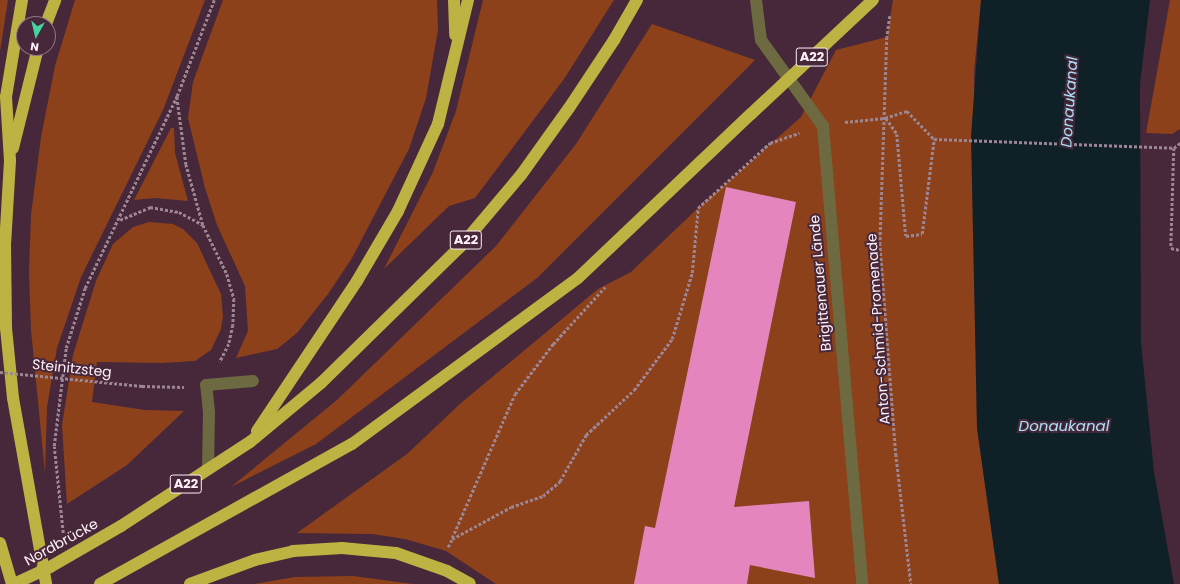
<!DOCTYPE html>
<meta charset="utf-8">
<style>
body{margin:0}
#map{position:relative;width:1180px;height:584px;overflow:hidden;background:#47283a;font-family:Poppins,sans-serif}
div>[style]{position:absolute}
.green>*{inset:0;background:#8d411a}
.water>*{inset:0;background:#0f2027}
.building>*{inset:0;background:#e486bd}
.path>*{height:2.5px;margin-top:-1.25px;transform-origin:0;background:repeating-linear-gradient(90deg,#9c8693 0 3px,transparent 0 5px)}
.minor>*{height:12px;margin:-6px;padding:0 6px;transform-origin:6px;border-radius:6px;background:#6d6a41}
.highway>*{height:12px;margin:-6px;padding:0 6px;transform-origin:6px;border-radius:6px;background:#bcb342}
.path-bridge>*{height:2.5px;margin-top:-1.25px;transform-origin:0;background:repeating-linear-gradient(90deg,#9c8693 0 3px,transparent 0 5px)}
.highway-bridge>*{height:12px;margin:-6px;padding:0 6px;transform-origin:6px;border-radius:6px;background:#bcb342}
span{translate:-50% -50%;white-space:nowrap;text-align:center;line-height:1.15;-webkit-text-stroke:4px #47283a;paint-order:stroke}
.shield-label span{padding:1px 3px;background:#47283a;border:1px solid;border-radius:3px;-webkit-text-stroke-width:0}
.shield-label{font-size:13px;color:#fef1f8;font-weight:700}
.street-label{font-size:14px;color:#fef1f8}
.water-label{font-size:15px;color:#a9e1f8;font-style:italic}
.north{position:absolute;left:16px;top:16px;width:40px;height:40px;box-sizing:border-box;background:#47283a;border:1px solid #907886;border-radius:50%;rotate:188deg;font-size:11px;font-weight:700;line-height:16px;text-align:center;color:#fef1f8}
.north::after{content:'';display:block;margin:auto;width:14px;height:18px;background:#44d4a0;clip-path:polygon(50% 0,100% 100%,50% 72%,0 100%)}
</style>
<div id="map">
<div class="green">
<div style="clip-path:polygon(0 0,8px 0,0 51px)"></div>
<div style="clip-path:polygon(75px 0,205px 0,163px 110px,81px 277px,57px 348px,47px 407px,45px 473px,31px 330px,29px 272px,31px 215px,41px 137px,55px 66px)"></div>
<div style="clip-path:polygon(223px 0,437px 0,438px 30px,426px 98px,409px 149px,352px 258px,328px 294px,297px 333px,277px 349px,236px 358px,248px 331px,245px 286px,217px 225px,205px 188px,188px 118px,193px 82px)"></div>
<div style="clip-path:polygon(483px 0,614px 0,564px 79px,475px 198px,449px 206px,384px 269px,433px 172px,456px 111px)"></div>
<div style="clip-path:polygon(893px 0,981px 0,974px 72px,977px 428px,999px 584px,496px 584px,446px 551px,405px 539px,372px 534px,297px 533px,407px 454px,461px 403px,598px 289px,631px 272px,698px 208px,801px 117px,836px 50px,887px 37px)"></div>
<div style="clip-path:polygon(1170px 0,1180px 0,1180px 129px,1172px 134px,1146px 133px)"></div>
<div style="clip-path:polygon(652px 24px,755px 60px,537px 278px,316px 444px,231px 487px,337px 400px,496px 246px,576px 144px)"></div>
<div style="clip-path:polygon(171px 128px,174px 128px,175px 153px,188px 201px,155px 198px,134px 200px)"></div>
<div style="clip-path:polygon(149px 222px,173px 224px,183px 229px,197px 243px,221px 294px,223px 316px,221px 329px,211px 350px,195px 361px,162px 363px,97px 362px,92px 402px,145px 410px,184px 411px,127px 465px,67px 504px,62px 425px,73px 355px,96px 281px,113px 244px,133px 227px)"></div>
<div style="clip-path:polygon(353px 576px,413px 584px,254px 584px,295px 577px)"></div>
</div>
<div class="water">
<div style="clip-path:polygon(981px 0,1150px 0,1140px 84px,1141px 342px,1154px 472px,1174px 584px,999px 584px,977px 428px,971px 136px)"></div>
</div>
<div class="building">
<div style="clip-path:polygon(726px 187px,796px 202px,734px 507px,809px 501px,815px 578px,750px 565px,747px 584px,634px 584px,645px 526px,655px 528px)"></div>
</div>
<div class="path">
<div style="left:890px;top:16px;width:21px;rotate:98deg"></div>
<div style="left:887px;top:37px;width:206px;rotate:91.9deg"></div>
<div style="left:880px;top:243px;width:212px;rotate:85.7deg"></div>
<div style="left:896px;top:454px;width:131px;rotate:83.4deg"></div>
<div style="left:177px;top:97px;width:68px;rotate:82.3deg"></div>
<div style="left:186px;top:164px;width:63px;rotate:74.4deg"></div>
<div style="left:203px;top:225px;width:55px;rotate:63.9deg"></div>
<div style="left:227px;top:274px;width:26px;rotate:74deg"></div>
<div style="left:234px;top:299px;width:26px;rotate:92deg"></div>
<div style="left:233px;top:325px;width:19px;rotate:102deg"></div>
<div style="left:229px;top:344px;width:20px;rotate:117deg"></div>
<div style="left:886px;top:118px;width:19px;rotate:55deg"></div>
<div style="left:897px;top:134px;width:102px;rotate:85deg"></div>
<div style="left:906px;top:236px;width:16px;rotate:-7deg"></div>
<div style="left:922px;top:234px;width:96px;rotate:-82.8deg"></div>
<div style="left:934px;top:139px;width:240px;rotate:2.1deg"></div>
<div style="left:1174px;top:148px;width:100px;rotate:91.7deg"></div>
<div style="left:1171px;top:248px;width:9px;rotate:13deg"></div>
<div style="left:845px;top:122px;width:40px;rotate:-5.7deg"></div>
<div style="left:885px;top:118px;width:23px;rotate:-18deg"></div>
<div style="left:907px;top:111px;width:39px;rotate:46deg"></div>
<div style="left:1174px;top:148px;width:8px;rotate:-40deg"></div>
<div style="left:120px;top:220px;width:33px;rotate:-23deg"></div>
<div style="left:150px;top:207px;width:29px;rotate:10deg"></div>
<div style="left:179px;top:212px;width:27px;rotate:28deg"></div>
<div style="left:142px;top:386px;width:42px;rotate:1.4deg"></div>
<div style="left:63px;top:533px;width:87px;rotate:-95.9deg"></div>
<div style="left:54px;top:446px;width:99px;rotate:-83deg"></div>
<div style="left:66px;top:348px;width:63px;rotate:-72.4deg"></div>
<div style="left:85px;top:288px;width:213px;rotate:-64.4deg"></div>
<div style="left:177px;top:96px;width:103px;rotate:-68.9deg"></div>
<div style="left:452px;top:538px;width:157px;rotate:-66.4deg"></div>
<div style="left:515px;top:394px;width:63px;rotate:-52.8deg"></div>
<div style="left:553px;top:344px;width:77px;rotate:-47.6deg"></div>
<div style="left:448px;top:547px;width:9px;rotate:-63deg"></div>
<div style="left:452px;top:539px;width:67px;rotate:-28.5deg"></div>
<div style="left:511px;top:507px;width:34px;rotate:-19deg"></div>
<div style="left:543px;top:496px;width:23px;rotate:-41deg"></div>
<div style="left:560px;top:481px;width:53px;rotate:-60.5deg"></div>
<div style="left:586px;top:435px;width:66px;rotate:-43.2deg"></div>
<div style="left:634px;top:390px;width:64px;rotate:-53.3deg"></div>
<div style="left:672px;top:339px;width:69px;rotate:-73.1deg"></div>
<div style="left:692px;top:273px;width:65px;rotate:-84.7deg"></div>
<div style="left:698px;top:208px;width:97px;rotate:-42.1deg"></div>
<div style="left:770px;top:143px;width:31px;rotate:-19deg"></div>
</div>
<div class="minor">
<div style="left:756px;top:0;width:40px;rotate:82.9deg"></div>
<div style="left:761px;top:40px;width:106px;rotate:54.2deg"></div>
<div style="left:823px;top:126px;width:460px;rotate:85.1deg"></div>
<div style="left:208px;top:469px;width:57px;rotate:-89deg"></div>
<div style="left:209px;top:412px;width:27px;rotate:-96deg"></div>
<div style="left:206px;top:385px;width:47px;rotate:-4.9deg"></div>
</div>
<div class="highway">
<div style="left:22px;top:0;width:98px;rotate:99.4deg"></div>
<div style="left:6px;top:97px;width:64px;rotate:86.4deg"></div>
<div style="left:10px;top:161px;width:83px;rotate:93.4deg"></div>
<div style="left:5px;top:244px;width:84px;rotate:89.3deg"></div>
<div style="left:6px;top:328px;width:70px;rotate:84.3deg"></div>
<div style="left:13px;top:398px;width:189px;rotate:79.9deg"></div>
<div style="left:454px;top:0;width:35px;rotate:88deg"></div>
<div style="left:46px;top:24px;width:26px;rotate:-69deg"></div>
<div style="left:13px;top:148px;width:103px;rotate:-76deg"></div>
<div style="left:257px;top:431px;width:180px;rotate:-56.3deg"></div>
<div style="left:357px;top:281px;width:81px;rotate:-59.6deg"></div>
<div style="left:398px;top:211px;width:96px;rotate:-65.3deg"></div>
<div style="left:438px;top:124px;width:128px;rotate:-76.4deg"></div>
<div style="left:121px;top:526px;width:154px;rotate:-33.1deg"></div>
<div style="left:250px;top:442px;width:92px;rotate:-39.7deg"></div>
<div style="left:321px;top:383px;width:196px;rotate:-44.4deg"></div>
<div style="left:461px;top:246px;width:93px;rotate:-49.8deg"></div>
<div style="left:521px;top:175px;width:82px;rotate:-54.4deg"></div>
<div style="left:569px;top:108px;width:82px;rotate:-56.5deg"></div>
<div style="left:614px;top:40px;width:46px;rotate:-60.1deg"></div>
<div style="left:0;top:543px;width:43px;rotate:73.7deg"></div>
<div style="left:100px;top:584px;width:288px;rotate:-29.1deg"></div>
<div style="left:352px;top:444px;width:280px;rotate:-36.3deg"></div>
<div style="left:578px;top:278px;width:238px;rotate:-43.5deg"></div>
<div style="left:190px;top:584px;width:69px;rotate:-20.3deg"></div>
<div style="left:255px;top:560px;width:39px;rotate:-13deg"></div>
<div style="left:293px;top:551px;width:49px;rotate:-3.5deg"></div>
<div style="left:342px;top:548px;width:54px;rotate:5.3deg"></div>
</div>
<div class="path-bridge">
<div style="left:0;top:372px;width:143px;rotate:5.6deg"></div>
</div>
<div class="highway-bridge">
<div style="left:751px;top:114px;width:167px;rotate:-43.1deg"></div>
<div style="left:396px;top:553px;width:54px;rotate:19.4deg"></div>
<div style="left:447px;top:571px;width:26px;rotate:29deg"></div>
<div style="left:14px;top:584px;width:40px;rotate:-25deg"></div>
<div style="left:50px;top:567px;width:82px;rotate:-30deg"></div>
</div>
<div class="shield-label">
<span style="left:812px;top:57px">A22</span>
<span style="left:466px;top:240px">A22</span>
<span style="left:186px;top:484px">A22</span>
</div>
<div class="street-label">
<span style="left:820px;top:283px;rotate:-95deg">Brigittenauer Lände</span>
<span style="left:878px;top:329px;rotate:-94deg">Anton-Schmid-Promenade</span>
<span style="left:72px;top:368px;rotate:6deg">Steinitzsteg</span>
<span style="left:61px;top:542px;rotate:-29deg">Nordbrücke</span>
</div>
<div class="water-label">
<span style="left:1069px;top:102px;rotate:-86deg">Donaukanal</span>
<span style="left:1064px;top:426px">Donaukanal</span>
</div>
<div class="north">N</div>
</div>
